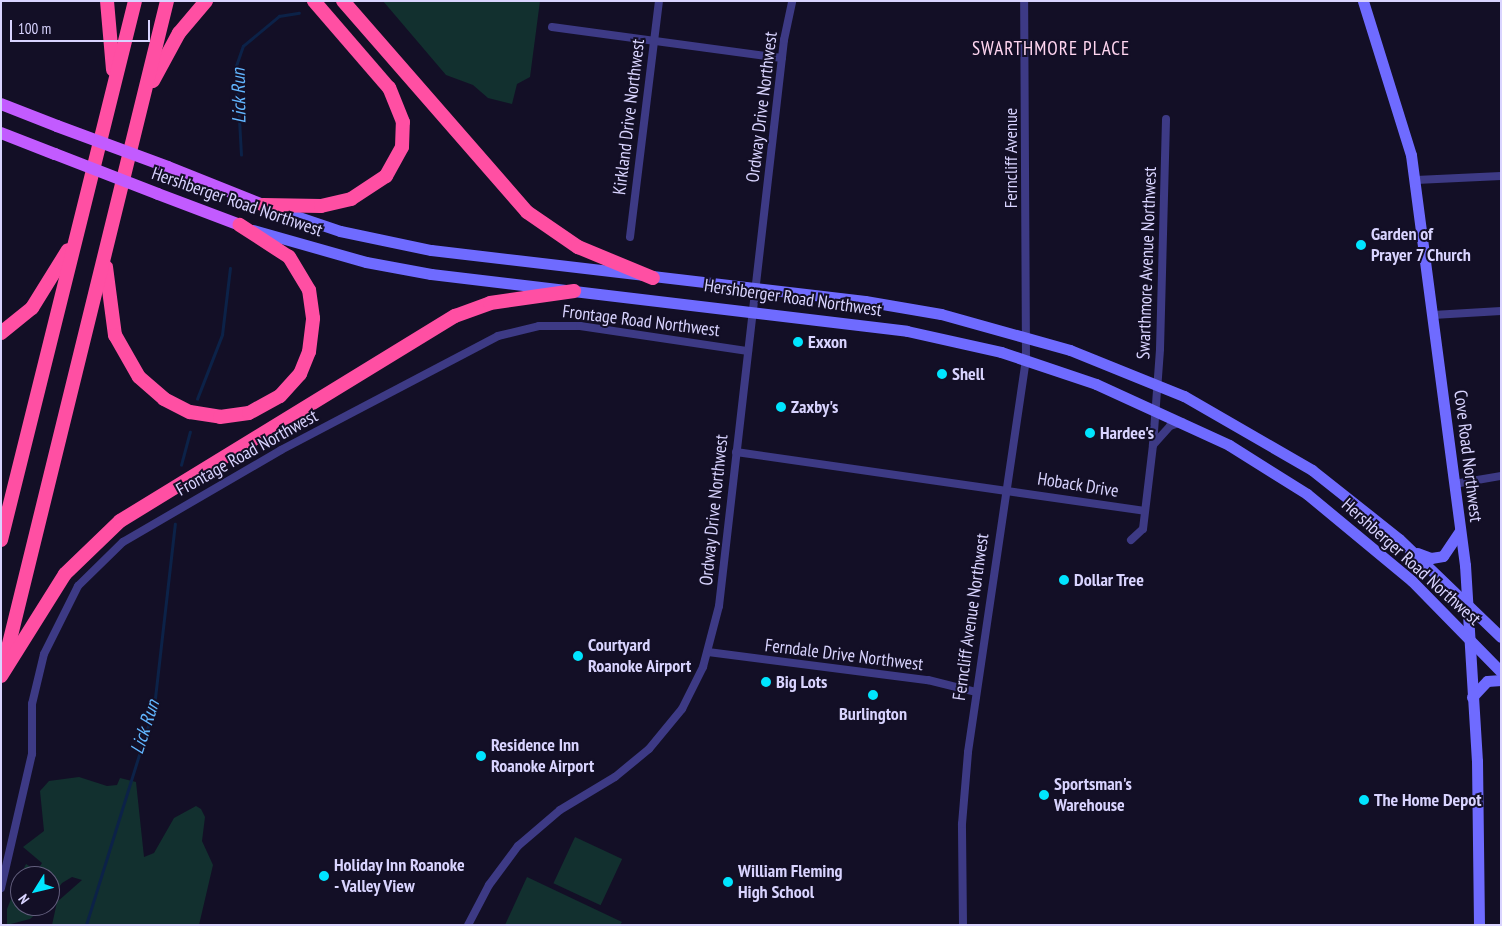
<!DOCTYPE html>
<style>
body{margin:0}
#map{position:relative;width:1502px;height:926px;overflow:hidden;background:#130f26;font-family:"PT Sans Narrow",sans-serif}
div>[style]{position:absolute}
.green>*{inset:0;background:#12302f;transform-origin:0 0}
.stream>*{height:2.5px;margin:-1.25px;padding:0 1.25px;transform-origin:1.25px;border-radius:1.25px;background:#0c2248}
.street>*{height:8px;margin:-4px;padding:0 4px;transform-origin:4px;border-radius:4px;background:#3d3a85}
.secondary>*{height:11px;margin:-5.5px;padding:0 5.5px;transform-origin:5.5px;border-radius:5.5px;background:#6f6bff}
.primary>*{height:12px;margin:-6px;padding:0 6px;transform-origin:6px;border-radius:6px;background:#c25bff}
.highway>*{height:14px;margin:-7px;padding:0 7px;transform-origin:7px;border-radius:7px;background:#ff4fa3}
.primary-bridge>*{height:12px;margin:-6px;padding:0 6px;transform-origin:6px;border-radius:6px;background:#c25bff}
.dots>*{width:14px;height:14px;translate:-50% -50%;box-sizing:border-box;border:2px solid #130f26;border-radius:50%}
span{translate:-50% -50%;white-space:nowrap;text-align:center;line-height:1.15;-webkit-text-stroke:4px #130f26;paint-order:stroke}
.street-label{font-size:18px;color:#d9d4ff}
.poi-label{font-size:18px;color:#d9d4ff;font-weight:700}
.left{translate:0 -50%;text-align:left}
.neighbourhood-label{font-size:19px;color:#ffd6f0;letter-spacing:1px}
.water-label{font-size:19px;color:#62b6ff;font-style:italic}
.frame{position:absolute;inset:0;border:2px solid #d9d4ff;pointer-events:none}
.north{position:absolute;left:10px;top:866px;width:50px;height:50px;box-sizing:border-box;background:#130f26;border:1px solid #625e7d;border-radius:50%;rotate:234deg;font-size:14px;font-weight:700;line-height:20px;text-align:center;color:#d9d4ff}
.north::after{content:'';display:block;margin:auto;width:18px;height:22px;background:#00e5ff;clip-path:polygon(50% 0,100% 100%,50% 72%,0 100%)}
.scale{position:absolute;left:10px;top:20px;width:140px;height:22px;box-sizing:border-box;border:2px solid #d9d4ff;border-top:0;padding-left:6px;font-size:15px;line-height:18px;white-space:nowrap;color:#d9d4ff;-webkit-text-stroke:4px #130f26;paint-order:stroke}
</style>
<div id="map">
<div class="green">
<div style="clip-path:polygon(383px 1px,540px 1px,530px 77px,517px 84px,512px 104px,488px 98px,473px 85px,446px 75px)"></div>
<div style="clip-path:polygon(79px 777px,107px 786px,117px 785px,120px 778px,136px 782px,144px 857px,154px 853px,174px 818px,196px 806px,201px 809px,205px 817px,202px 841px,213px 865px,199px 925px,52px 925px,57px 902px,82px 880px,72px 877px,62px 883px,50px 899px,50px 876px,20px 876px,26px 864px,37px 871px,42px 863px,23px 847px,44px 831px,40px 791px,49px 781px)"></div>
<div style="left:575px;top:837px;width:52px;height:51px;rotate:25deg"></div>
<div style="clip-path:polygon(20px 877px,20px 906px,45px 906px,30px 919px,7px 925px,7px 909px)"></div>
<div style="clip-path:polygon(527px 877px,622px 922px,620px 925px,505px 925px)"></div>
</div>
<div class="stream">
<div style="left:241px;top:155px;width:89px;rotate:-93.2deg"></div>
<div style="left:236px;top:66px;width:21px;rotate:-71deg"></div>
<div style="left:243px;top:46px;width:47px;rotate:-39.8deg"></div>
<div style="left:279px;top:16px;width:20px;rotate:-9deg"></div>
<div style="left:197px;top:399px;width:69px;rotate:-68.7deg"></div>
<div style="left:222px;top:335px;width:67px;rotate:-83.2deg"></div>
<div style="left:181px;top:465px;width:34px;rotate:-75deg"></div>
<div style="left:86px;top:925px;width:228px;rotate:-72.7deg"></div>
<div style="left:154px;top:707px;width:184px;rotate:-83.5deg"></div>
</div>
<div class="street">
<div style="left:552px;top:27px;width:232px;rotate:7.7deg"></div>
<div style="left:1416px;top:180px;width:85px;rotate:-2.7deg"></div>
<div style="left:630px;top:237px;width:238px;rotate:-83deg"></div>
<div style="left:1433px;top:315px;width:68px;rotate:-3.4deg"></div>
<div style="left:1153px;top:445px;width:25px;rotate:-48deg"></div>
<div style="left:1170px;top:426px;width:13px;rotate:-18deg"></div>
<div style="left:736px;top:452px;width:413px;rotate:8.2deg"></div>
<div style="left:1454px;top:484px;width:48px;rotate:-9.7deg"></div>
<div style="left:1131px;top:540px;width:16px;rotate:-43deg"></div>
<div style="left:1143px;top:529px;width:85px;rotate:-83.2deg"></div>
<div style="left:1153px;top:445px;width:96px;rotate:-85.8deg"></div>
<div style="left:1160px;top:349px;width:230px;rotate:-88.5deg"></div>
<div style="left:708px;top:652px;width:222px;rotate:7.3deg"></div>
<div style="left:928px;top:680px;width:49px;rotate:14deg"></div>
<div style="left:1px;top:888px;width:138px;rotate:-77deg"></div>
<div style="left:32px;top:754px;width:50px;rotate:-90deg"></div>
<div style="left:32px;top:704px;width:51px;rotate:-76.5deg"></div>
<div style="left:44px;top:654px;width:76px;rotate:-63.4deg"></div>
<div style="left:78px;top:586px;width:63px;rotate:-44.4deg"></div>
<div style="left:123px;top:542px;width:183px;rotate:-30.2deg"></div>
<div style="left:281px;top:450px;width:245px;rotate:-27.7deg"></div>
<div style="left:498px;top:336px;width:42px;rotate:-13.7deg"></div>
<div style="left:539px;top:326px;width:41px"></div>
<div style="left:580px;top:326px;width:170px;rotate:8.5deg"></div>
<div style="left:468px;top:925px;width:45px;rotate:-62.3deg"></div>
<div style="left:489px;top:885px;width:49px;rotate:-53.4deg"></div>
<div style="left:518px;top:846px;width:55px;rotate:-40.6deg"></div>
<div style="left:560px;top:810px;width:64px;rotate:-31deg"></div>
<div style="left:615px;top:777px;width:44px;rotate:-39.5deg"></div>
<div style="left:649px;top:749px;width:52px;rotate:-50.5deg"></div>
<div style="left:682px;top:709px;width:47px;rotate:-63.4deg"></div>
<div style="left:703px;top:667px;width:63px;rotate:-75.3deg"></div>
<div style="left:719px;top:606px;width:570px;rotate:-83.45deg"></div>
<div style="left:784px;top:40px;width:40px;rotate:-78deg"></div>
<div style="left:963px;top:925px;width:101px;rotate:-90.6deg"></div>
<div style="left:962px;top:824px;width:72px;rotate:-85.2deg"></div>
<div style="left:968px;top:752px;width:397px;rotate:-81.6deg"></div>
<div style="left:1026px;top:359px;width:358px;rotate:-90.3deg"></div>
</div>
<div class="secondary">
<div style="left:1363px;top:1px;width:161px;rotate:72.7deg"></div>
<div style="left:1411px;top:155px;width:414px;rotate:82.5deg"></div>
<div style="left:1465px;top:565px;width:196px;rotate:86.5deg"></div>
<div style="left:1477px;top:761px;width:164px;rotate:89.3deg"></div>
<div style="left:269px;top:207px;width:75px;rotate:18.7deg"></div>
<div style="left:340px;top:231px;width:93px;rotate:11.8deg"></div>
<div style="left:431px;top:250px;width:437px;rotate:6.7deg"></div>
<div style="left:865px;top:301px;width:77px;rotate:9.7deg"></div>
<div style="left:941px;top:314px;width:134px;rotate:15.6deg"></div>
<div style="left:1070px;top:350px;width:123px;rotate:22deg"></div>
<div style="left:1184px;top:396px;width:148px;rotate:30deg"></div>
<div style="left:1312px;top:470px;width:111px;rotate:38.4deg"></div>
<div style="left:1399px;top:539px;width:141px;rotate:43.9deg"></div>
<div style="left:253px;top:230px;width:117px;rotate:15.8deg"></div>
<div style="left:366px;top:262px;width:66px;rotate:10.5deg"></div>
<div style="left:431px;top:274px;width:479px;rotate:6.8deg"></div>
<div style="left:907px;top:331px;width:96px;rotate:12.6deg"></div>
<div style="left:1001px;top:352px;width:100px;rotate:18.6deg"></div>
<div style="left:1096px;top:384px;width:146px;rotate:24.6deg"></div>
<div style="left:1229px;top:445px;width:92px;rotate:32.1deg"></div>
<div style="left:1307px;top:494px;width:136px;rotate:39.6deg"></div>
<div style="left:1412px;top:581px;width:127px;rotate:45.6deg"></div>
<div style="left:1417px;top:553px;width:15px;rotate:20deg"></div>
<div style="left:1431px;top:558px;width:12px;rotate:-9deg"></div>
<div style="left:1443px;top:556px;width:30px;rotate:-56deg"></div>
<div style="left:1472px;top:697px;width:22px;rotate:-47deg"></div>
<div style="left:1487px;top:681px;width:14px;rotate:-4deg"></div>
</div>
<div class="primary">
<div style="left:1px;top:104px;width:60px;rotate:21.4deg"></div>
<div style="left:1px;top:133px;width:58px;rotate:21.3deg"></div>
<div style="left:168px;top:167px;width:102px;rotate:21.8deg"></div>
<div style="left:158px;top:194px;width:88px;rotate:20.7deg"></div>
</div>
<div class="highway">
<div style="left:107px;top:1px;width:69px;rotate:85deg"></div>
<div style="left:343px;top:1px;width:280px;rotate:48.9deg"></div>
<div style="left:527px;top:212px;width:62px;rotate:34.5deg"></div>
<div style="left:578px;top:247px;width:81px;rotate:22.5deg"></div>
<div style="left:153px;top:81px;width:55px;rotate:-61.6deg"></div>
<div style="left:179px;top:33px;width:42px;rotate:-49.8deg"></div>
<div style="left:263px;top:205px;width:58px;rotate:1deg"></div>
<div style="left:321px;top:206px;width:31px;rotate:-13deg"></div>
<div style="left:351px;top:199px;width:42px;rotate:-33.3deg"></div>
<div style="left:386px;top:176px;width:33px;rotate:-61deg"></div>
<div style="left:402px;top:147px;width:25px;rotate:-88deg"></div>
<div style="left:403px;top:122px;width:37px;rotate:-112deg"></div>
<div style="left:389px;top:88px;width:115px;rotate:-130.8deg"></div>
<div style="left:106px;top:267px;width:69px;rotate:82.5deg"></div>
<div style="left:115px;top:335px;width:48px;rotate:60.3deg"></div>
<div style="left:139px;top:377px;width:33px;rotate:41deg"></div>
<div style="left:164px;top:399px;width:29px;rotate:27deg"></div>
<div style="left:190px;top:412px;width:30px;rotate:9deg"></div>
<div style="left:220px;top:417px;width:29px;rotate:-8deg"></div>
<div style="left:249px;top:413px;width:35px;rotate:-29deg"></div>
<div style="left:280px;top:396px;width:30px;rotate:-48deg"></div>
<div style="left:300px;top:374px;width:24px;rotate:-68deg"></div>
<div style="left:309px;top:352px;width:34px;rotate:-83deg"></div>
<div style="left:313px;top:318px;width:28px;rotate:-98deg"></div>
<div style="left:309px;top:290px;width:39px;rotate:-121deg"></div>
<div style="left:289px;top:257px;width:59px;rotate:-146.9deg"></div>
<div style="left:1px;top:333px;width:40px;rotate:-39deg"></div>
<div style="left:32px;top:308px;width:68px;rotate:-58.2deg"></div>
<div style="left:1px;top:540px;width:555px;rotate:-76.04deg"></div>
<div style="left:5px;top:660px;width:679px;rotate:-76.19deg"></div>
<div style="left:1px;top:676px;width:120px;rotate:-57.9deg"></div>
<div style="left:65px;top:574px;width:76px;rotate:-43.9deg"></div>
<div style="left:120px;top:521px;width:393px;rotate:-31.5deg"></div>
<div style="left:455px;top:316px;width:37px;rotate:-20deg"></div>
<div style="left:490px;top:303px;width:85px;rotate:-8.1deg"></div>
</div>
<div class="primary-bridge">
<div style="left:57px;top:126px;width:118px;rotate:20.3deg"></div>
<div style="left:55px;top:154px;width:110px;rotate:21.2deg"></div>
</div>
<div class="dots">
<div style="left:1361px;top:245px;background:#00e5ff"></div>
<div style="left:798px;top:342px;background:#00e5ff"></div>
<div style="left:942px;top:374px;background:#00e5ff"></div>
<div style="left:781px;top:407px;background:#00e5ff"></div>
<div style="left:1090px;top:433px;background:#00e5ff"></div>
<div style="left:1064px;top:580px;background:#00e5ff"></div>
<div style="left:578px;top:656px;background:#00e5ff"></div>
<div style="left:766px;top:682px;background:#00e5ff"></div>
<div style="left:873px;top:695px;background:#00e5ff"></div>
<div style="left:481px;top:756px;background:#00e5ff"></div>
<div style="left:1044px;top:795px;background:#00e5ff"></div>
<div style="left:1364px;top:800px;background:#00e5ff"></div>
<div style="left:324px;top:876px;background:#00e5ff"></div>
<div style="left:728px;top:882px;background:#00e5ff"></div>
</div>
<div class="street-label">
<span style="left:762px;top:107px;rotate:-83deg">Ordway Drive Northwest</span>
<span style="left:629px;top:117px;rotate:-83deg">Kirkland Drive Northwest</span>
<span style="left:1011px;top:158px;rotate:-90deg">Ferncliff Avenue</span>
<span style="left:237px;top:202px;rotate:19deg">Hershberger Road Northwest</span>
<span style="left:1147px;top:263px;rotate:-88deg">Swarthmore Avenue Northwest</span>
<span style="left:793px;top:298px;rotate:8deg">Hershberger Road Northwest</span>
<span style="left:641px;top:321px;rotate:7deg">Frontage Road Northwest</span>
<span style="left:247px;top:453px;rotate:-29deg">Frontage Road Northwest</span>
<span style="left:1468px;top:456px;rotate:83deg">Cove Road Northwest</span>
<span style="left:1078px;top:485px;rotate:9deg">Hoback Drive</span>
<span style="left:714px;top:510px;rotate:-84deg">Ordway Drive Northwest</span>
<span style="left:1411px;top:562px;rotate:42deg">Hershberger Road Northwest</span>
<span style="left:971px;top:617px;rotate:-82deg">Ferncliff Avenue Northwest</span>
<span style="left:844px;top:655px;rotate:7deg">Ferndale Drive Northwest</span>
</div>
<div class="poi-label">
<span class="left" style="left:1371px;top:245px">Garden of<br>Prayer 7 Church</span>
<span class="left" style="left:808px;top:342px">Exxon</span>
<span class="left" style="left:952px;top:374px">Shell</span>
<span class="left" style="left:791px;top:407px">Zaxby's</span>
<span class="left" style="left:1100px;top:433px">Hardee's</span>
<span class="left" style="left:1074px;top:580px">Dollar Tree</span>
<span class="left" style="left:588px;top:656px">Courtyard<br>Roanoke Airport</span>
<span class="left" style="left:776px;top:682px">Big Lots</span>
<span style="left:873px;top:714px">Burlington</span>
<span class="left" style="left:491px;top:756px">Residence Inn<br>Roanoke Airport</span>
<span class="left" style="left:1054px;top:795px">Sportsman's<br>Warehouse</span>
<span class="left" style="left:1374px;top:800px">The Home Depot</span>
<span class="left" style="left:334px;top:876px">Holiday Inn Roanoke<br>- Valley View</span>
<span class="left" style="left:738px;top:882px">William Fleming<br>High School</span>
</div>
<div class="neighbourhood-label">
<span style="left:1051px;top:49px">SWARTHMORE PLACE</span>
</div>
<div class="water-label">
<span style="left:239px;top:96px;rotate:-91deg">Lick Run</span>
<span style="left:145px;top:727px;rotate:-72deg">Lick Run</span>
</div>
<div class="frame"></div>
<div class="north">N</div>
<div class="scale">100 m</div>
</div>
